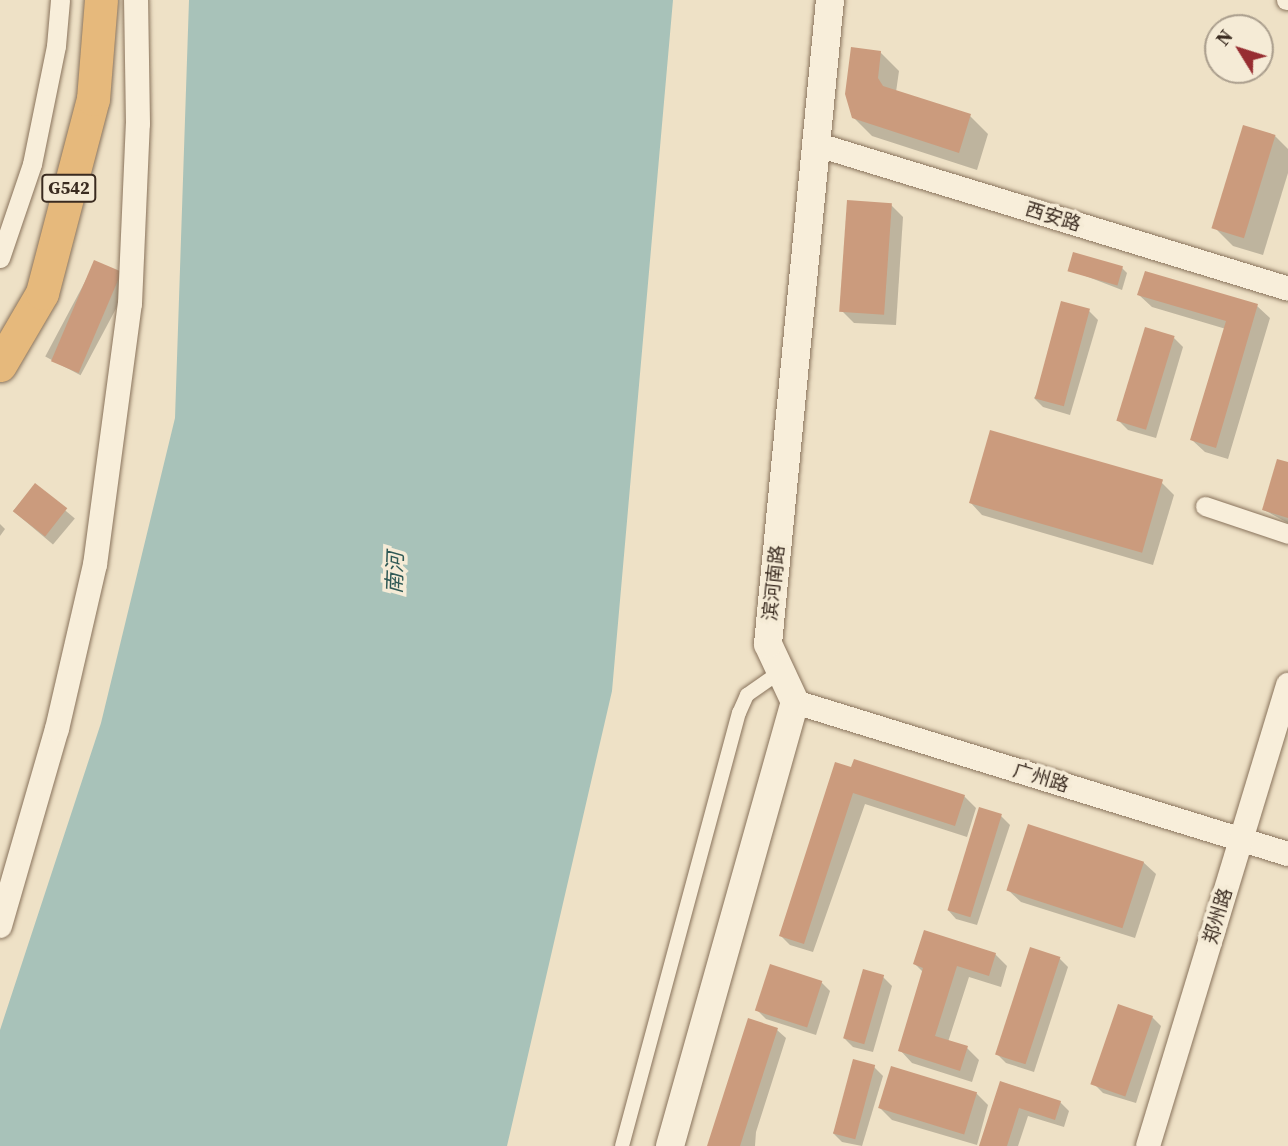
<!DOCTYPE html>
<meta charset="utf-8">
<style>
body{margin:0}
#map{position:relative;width:1288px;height:1146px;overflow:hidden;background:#eee1c6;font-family:"Source Serif 4","Noto Sans SC",serif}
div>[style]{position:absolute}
.water>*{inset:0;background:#a8c2b9}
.shadow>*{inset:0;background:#0003;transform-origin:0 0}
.building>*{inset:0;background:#cb9b7d;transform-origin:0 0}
.roads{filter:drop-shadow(0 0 2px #89735c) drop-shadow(0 0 2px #89735c)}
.pedestrian>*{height:14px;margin:-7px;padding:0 7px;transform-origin:7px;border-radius:7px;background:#f8eeda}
.minor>*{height:19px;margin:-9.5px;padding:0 9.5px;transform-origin:9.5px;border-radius:9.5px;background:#f8eeda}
.tertiary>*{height:24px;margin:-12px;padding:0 12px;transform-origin:12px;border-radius:12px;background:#f8eeda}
.secondary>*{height:28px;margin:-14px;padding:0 14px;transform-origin:14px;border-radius:14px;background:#f8eeda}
.trunk>*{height:33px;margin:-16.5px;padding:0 16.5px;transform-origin:16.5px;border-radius:16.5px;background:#e6b97c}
span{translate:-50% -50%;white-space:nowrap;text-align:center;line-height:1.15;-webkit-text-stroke:7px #f5ebd6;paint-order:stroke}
.shield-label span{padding:2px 5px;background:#f5ebd6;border:2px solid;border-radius:5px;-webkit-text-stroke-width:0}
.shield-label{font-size:18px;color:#3a2b20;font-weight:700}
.street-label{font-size:19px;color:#3a2b20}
.water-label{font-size:21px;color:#2f5955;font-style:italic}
.north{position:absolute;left:1204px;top:14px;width:70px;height:70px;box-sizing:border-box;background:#f5ebd6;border:2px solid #aa9e8d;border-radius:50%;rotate:308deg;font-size:19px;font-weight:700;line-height:28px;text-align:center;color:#3a2b20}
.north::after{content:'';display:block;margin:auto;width:24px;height:32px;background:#972d31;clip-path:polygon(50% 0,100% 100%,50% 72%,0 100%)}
</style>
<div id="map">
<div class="water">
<div style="clip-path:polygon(189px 0,673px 0,612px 691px,507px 1146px,0 1146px,0 1030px,101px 723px,175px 418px)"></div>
</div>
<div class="shadow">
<div style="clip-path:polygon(880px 52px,899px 71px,896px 92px,970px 116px,988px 134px,977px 170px,872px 136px,853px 117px)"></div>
<div style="clip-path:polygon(1275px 136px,1288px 149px,1288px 173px,1263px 255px,1233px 246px,1215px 228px)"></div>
<div style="clip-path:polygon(891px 205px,903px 217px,896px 325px,854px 323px,842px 311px)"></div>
<div style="left:95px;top:263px;width:40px;height:106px;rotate:28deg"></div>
<div style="clip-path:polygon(1122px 268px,1127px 273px,1122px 290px,1070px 270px)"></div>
<div style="clip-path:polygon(1146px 273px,1257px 306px,1270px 318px,1228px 459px,1205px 452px,1192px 440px,1226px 329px,1152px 307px,1139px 295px)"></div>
<div style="clip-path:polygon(1089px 311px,1098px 320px,1070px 415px,1043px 407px,1034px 398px)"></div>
<div style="clip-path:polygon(1174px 338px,1183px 347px,1156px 438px,1128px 430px,1119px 421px)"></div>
<div style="clip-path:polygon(1288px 464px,1288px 523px,1264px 510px)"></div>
<div style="clip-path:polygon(1162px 483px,1174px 495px,1153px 565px,982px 515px,970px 502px)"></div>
<div style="left:35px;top:485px;width:52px;height:34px;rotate:40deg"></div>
<div style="clip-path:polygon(0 524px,5px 529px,0 536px)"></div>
<div style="clip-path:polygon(836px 764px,964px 796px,976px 808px,967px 837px,865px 804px,813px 952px,790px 945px,781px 936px)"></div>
<div style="clip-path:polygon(1001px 816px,1010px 825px,977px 925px,956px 919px,948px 910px)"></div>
<div style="clip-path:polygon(1143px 862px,1156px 874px,1135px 938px,1021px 902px,1008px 890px)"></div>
<div style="clip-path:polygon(995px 954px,1007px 966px,1001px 987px,969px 977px,948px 1042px,967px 1048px,979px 1060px,972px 1082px,912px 1063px,900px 1050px,924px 973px,915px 964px)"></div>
<div style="clip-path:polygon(1059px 958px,1068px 967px,1034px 1072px,1006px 1063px,997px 1054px)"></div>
<div style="clip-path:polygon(883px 977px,892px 986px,873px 1052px,853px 1047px,844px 1038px)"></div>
<div style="clip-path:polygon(821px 982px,830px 991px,816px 1035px,766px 1019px,757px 1010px)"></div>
<div style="clip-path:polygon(1152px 1017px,1161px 1026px,1136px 1103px,1103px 1093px,1094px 1084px)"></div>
<div style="clip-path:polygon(777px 1030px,786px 1038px,756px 1132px,755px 1146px,709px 1146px)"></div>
<div style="clip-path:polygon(874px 1067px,883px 1076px,862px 1146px,842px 1142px,833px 1133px)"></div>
<div style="clip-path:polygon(1001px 1083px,1060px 1102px,1069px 1111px,1064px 1127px,1028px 1116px,1018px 1146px,981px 1146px)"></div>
<div style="clip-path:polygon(976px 1093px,988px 1105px,977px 1145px,892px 1120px,880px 1108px)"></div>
</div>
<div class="building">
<div style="clip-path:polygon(851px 47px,881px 51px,878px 78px,883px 86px,971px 114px,959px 153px,852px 118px,845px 94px)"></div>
<div style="left:1243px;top:125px;width:34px;height:108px;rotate:17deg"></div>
<div style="left:847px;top:200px;width:45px;height:112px;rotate:4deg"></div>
<div style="left:1073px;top:252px;width:52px;height:20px;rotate:16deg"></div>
<div style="left:94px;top:260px;width:30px;height:110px;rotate:23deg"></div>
<div style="clip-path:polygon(1145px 271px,1258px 304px,1216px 448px,1190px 440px,1226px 321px,1137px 295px)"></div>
<div style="left:1061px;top:301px;width:30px;height:101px;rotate:15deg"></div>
<div style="left:1145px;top:327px;width:31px;height:98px;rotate:17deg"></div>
<div style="left:990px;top:430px;width:180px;height:76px;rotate:16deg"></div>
<div style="clip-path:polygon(1277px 459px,1288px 462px,1288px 518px,1262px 510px)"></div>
<div style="left:35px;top:483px;width:41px;height:36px;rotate:38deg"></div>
<div style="clip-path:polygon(854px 759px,965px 795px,955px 826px,853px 793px,804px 944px,779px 936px,835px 762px,851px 767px)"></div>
<div style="left:979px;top:807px;width:24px;height:108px;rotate:17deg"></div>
<div style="left:1028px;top:824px;width:122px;height:70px;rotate:18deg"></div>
<div style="clip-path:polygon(924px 930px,996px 953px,989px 976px,957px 966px,935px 1036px,968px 1046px,960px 1071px,898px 1051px,923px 968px,913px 964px)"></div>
<div style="left:1030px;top:947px;width:32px;height:113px;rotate:18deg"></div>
<div style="left:770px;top:964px;width:55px;height:49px;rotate:18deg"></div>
<div style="left:863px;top:969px;width:22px;height:72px;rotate:16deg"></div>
<div style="left:1118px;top:1004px;width:37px;height:85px;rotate:19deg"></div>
<div style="clip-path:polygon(748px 1018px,778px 1028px,748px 1121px,740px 1146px,707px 1146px)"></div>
<div style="left:853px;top:1059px;width:23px;height:77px;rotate:15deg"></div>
<div style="left:891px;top:1066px;width:90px;height:44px;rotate:17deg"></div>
<div style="clip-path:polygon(1000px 1081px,1061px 1101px,1055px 1120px,1019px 1108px,1007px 1146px,979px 1146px)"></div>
</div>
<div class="roads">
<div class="pedestrian">
<div style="left:622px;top:1146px;width:449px;rotate:-74.9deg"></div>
<div style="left:739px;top:713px;width:20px;rotate:-66deg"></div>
<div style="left:747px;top:695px;width:40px;rotate:-34.9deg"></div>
</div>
<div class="minor">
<div style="left:1286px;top:0;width:2px"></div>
<div style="left:0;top:258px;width:99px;rotate:-71.2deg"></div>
<div style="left:32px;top:164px;width:120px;rotate:-78.5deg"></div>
<div style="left:56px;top:46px;width:46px;rotate:-85deg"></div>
<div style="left:1205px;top:506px;width:88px;rotate:18.6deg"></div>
</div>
<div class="tertiary">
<div style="left:818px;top:145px;width:492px;rotate:17deg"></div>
<div style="left:795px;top:702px;width:516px;rotate:17.14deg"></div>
<div style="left:0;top:926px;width:205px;rotate:-73.9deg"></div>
<div style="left:57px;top:729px;width:168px;rotate:-77deg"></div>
<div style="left:95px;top:565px;width:263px;rotate:-82.4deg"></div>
<div style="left:130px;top:304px;width:180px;rotate:-87.5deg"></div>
<div style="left:138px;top:124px;width:124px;rotate:-90.9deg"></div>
<div style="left:1148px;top:1146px;width:482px;rotate:-73.1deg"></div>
</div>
<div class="secondary">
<div style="left:670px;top:1146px;width:461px;rotate:-74.3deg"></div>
<div style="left:795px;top:702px;width:64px;rotate:-115deg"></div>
<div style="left:768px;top:644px;width:647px;rotate:-84.5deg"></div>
</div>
<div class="trunk">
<div style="left:0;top:365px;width:83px;rotate:-59.7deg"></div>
<div style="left:42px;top:293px;width:201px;rotate:-75.3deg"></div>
<div style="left:93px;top:99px;width:99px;rotate:-85.4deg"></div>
</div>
</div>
<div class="shield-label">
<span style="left:69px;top:188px">G542</span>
</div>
<div class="street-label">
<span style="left:1053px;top:217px;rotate:17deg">西安路</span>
<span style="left:774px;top:583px;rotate:-84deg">滨河南路</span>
<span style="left:1041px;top:778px;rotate:17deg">广州路</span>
<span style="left:1218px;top:916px;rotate:-73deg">郑州路</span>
</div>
<div class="water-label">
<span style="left:395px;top:573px;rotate:-88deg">南河</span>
</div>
<div class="north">N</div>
</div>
